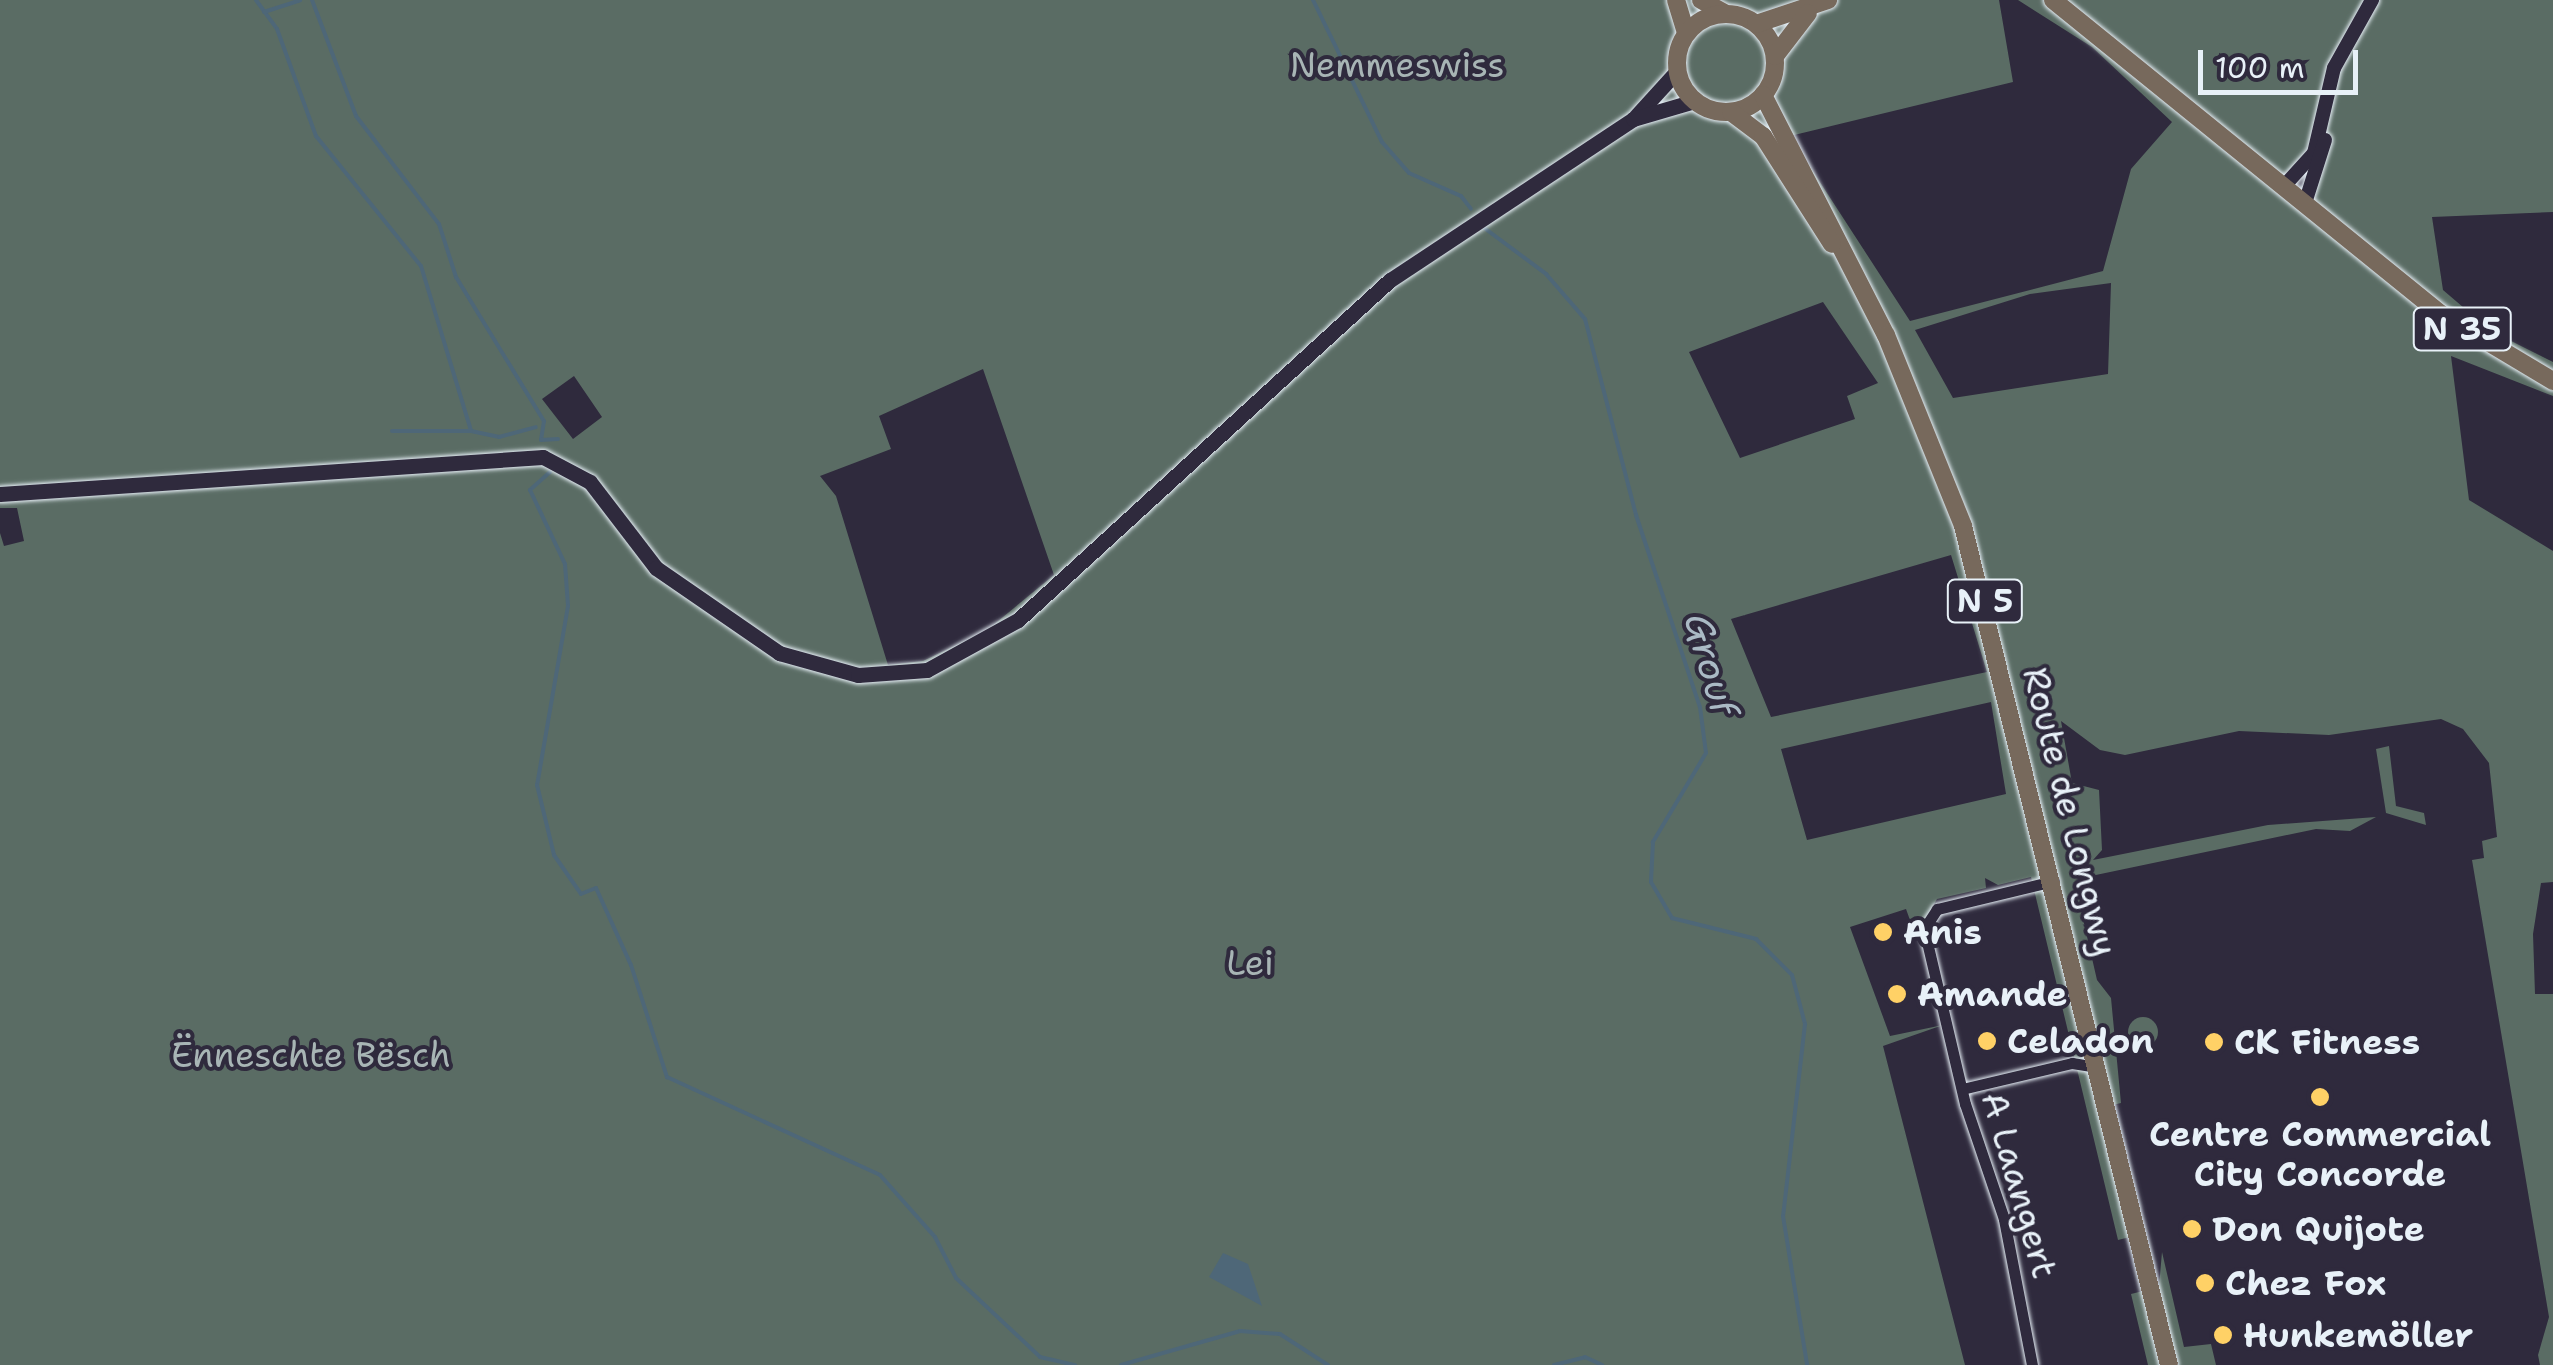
<!DOCTYPE html>
<meta charset="utf-8">
<style>
body{margin:0}
#map{position:relative;width:2553px;height:1365px;overflow:hidden;background:#2f2a3d;font-family:"Shantell Sans",sans-serif}
div>[style]{position:absolute}
.green>*{inset:0;background:#5a6c64}
.round{border-radius:50%}
.water>*{inset:0;background:#4e6778}
.stream>*{height:4px;margin:-2px;padding:0 2px;transform-origin:2px;border-radius:2px;background:#4e6778}
.roads{filter:drop-shadow(0 0 2px #e8f1f8) drop-shadow(0 0 2px #e8f1f8)}
.minor>*{height:11px;margin:-5.5px;padding:0 5.5px;transform-origin:5.5px;border-radius:5.5px;background:#2f2a3d}
.tertiary>*{height:14px;margin:-7px;padding:0 7px;transform-origin:7px;border-radius:7px;background:#2f2a3d}
.secondary>*{height:15px;margin:-7.5px;padding:0 7.5px;transform-origin:7.5px;border-radius:7.5px;background:#2f2a3d}
.primary>*{height:18px;margin:-9px;padding:0 9px;transform-origin:9px;border-radius:9px;background:#77695c}
.primary>.ring{margin:-9px;padding:0;box-sizing:content-box;background:none;border:18px solid #77695c;border-radius:50%}
.dots>*{width:28px;height:28px;translate:-50% -50%;box-sizing:border-box;border:5px solid #2f2a3d;border-radius:50%}
span{translate:-50% -50%;white-space:nowrap;text-align:center;line-height:1.15;-webkit-text-stroke:8px #2f2a3d;paint-order:stroke}
.shield-label span{padding:2px 8px;background:#2f2a3d;border:2px solid;border-radius:8px;-webkit-text-stroke-width:0}
.shield-label{font-size:32px;color:#e8f1f8;font-weight:700}
.park-label{font-size:35px;color:#a8b5b5}
.street-label{font-size:35px;color:#e8f1f8}
.poi-label{font-size:35px;color:#e8f1f8;font-weight:700}
.left{translate:0 -50%;text-align:left}
.water-label{font-size:38px;color:#aabac5;font-style:italic}
.scale{position:absolute;left:2198px;top:50px;width:160px;height:45px;box-sizing:border-box;border:5px solid #e8f1f8;border-top:0;padding-left:12px;font-size:30px;line-height:35px;white-space:nowrap;color:#e8f1f8;-webkit-text-stroke:8px #2f2a3d;paint-order:stroke}
</style>
<div id="map">
<div class="green">
<div style="clip-path:polygon(evenodd,0 0,1999px 0,2013px 82px,1790px 136px,1910px 321px,2103px 271px,2131px 169px,2172px 122px,2092px 47px,2018px 0,2553px 0,2553px 212px,2432px 217px,2443px 290px,2491px 331px,2553px 362px,2553px 396px,2451px 356px,2469px 500px,2553px 551px,2553px 882px,2541px 883px,2533px 934px,2535px 994px,2553px 994px,2553px 1365px,2540px 1365px,2538px 1355px,2549px 1317px,2472px 860px,2484px 858px,2482px 841px,2497px 837px,2489px 763px,2463px 729px,2441px 719px,2329px 735px,2239px 731px,2125px 755px,2100px 750px,2061px 721px,2072px 783px,2099px 790px,2102px 850px,2093px 860px,2268px 825px,2376px 817px,2350px 831px,2316px 829px,2091px 876px,2099px 911px,2083px 919px,2097px 980px,2111px 998px,2121px 1103px,2108px 1106px,2138px 1235px,2118px 1240px,2031px 877px,1998px 885px,1985px 878px,1986px 888px,1937px 899px,1916px 937px,1906px 909px,1850px 927px,1890px 1036px,1943px 1025px,1883px 1046px,1965px 1365px,0 1365px,0 533px,4px 546px,24px 541px,17px 508px,0 508px,0 0,2323px 161px,2305px 200px,2286px 183px,2303px 168px,2323px 161px,0 0,2111px 283px,2108px 374px,1953px 398px,1915px 330px,2030px 294px,2111px 283px,0 0,1823px 302px,1878px 383px,1847px 396px,1855px 419px,1740px 458px,1689px 352px,1823px 302px,0 0,983px 369px,1054px 575px,986px 631px,923px 661px,888px 665px,836px 496px,820px 476px,891px 449px,879px 416px,983px 369px,0 0,574px 376px,602px 417px,573px 439px,542px 399px,574px 376px,0 0,1951px 555px,1987px 672px,1771px 717px,1731px 619px,1951px 555px,0 0,1991px 702px,2006px 794px,1807px 840px,1781px 749px,1991px 702px)"></div>
<div style="clip-path:polygon(2389px 746px,2396px 806px,2424px 813px,2426px 825px,2386px 813px,2376px 749px)"></div>
<div class="round" style="left:2128px;top:1017px;width:30px;height:30px"></div>
<div style="clip-path:polygon(2162px 1252px,2184px 1347px,2211px 1344px,2216px 1365px,2148px 1365px,2131px 1294px,2159px 1287px)"></div>
</div>
<div class="water">
<div style="clip-path:polygon(1223px 1253px,1248px 1264px,1262px 1306px,1209px 1277px)"></div>
</div>
<div class="stream">
<div style="left:256px;top:0;width:36px;rotate:54deg"></div>
<div style="left:277px;top:29px;width:114px;rotate:70deg"></div>
<div style="left:316px;top:136px;width:167px;rotate:51.1deg"></div>
<div style="left:421px;top:266px;width:172px;rotate:73.1deg"></div>
<div style="left:471px;top:431px;width:29px;rotate:12deg"></div>
<div style="left:499px;top:437px;width:38px;rotate:-15deg"></div>
<div style="left:312px;top:0;width:124px;rotate:69.2deg"></div>
<div style="left:356px;top:116px;width:136px;rotate:52.5deg"></div>
<div style="left:439px;top:224px;width:56px;rotate:72.2deg"></div>
<div style="left:456px;top:277px;width:169px;rotate:58.6deg"></div>
<div style="left:544px;top:421px;width:19px;rotate:99deg"></div>
<div style="left:541px;top:440px;width:17px;rotate:-3deg"></div>
<div style="left:1313px;top:0;width:158px;rotate:64.1deg"></div>
<div style="left:1382px;top:142px;width:41px;rotate:48.9deg"></div>
<div style="left:1409px;top:173px;width:57px;rotate:23.9deg"></div>
<div style="left:1461px;top:196px;width:16px;rotate:52deg"></div>
<div style="left:264px;top:12px;width:38px;rotate:-18deg"></div>
<div style="left:1483px;top:227px;width:79px;rotate:36.7deg"></div>
<div style="left:1546px;top:274px;width:60px;rotate:49.1deg"></div>
<div style="left:1585px;top:319px;width:203px;rotate:75.4deg"></div>
<div style="left:1636px;top:515px;width:202px;rotate:71.6deg"></div>
<div style="left:1700px;top:707px;width:46px;rotate:82.6deg"></div>
<div style="left:1706px;top:753px;width:104px;rotate:120.8deg"></div>
<div style="left:1653px;top:842px;width:40px;rotate:92.9deg"></div>
<div style="left:1651px;top:882px;width:42px;rotate:59.7deg"></div>
<div style="left:1672px;top:918px;width:87px;rotate:14deg"></div>
<div style="left:1756px;top:939px;width:51px;rotate:45deg"></div>
<div style="left:1792px;top:975px;width:51px;rotate:75.1deg"></div>
<div style="left:1805px;top:1024px;width:193px;rotate:96.5deg"></div>
<div style="left:1783px;top:1216px;width:151px;rotate:80.8deg"></div>
<div style="left:392px;top:431px;width:79px"></div>
<div style="left:550px;top:472px;width:27px;rotate:138deg"></div>
<div style="left:530px;top:490px;width:82px;rotate:64.7deg"></div>
<div style="left:565px;top:564px;width:42px;rotate:85.9deg"></div>
<div style="left:568px;top:606px;width:182px;rotate:99.8deg"></div>
<div style="left:537px;top:785px;width:72px;rotate:76.3deg"></div>
<div style="left:554px;top:855px;width:47px;rotate:55.3deg"></div>
<div style="left:581px;top:894px;width:16px;rotate:-22deg"></div>
<div style="left:596px;top:888px;width:85px;rotate:65.6deg"></div>
<div style="left:631px;top:965px;width:118px;rotate:72.2deg"></div>
<div style="left:667px;top:1077px;width:234px;rotate:24.7deg"></div>
<div style="left:880px;top:1175px;width:83px;rotate:48.4deg"></div>
<div style="left:935px;top:1237px;width:46px;rotate:62.9deg"></div>
<div style="left:956px;top:1278px;width:115px;rotate:43.2deg"></div>
<div style="left:1040px;top:1357px;width:36px;rotate:13deg"></div>
<div style="left:1121px;top:1365px;width:124px;rotate:-15.9deg"></div>
<div style="left:1240px;top:1331px;width:40px;rotate:4.3deg"></div>
<div style="left:1280px;top:1334px;width:57px;rotate:32.9deg"></div>
<div style="left:1554px;top:1365px;width:32px;rotate:-14deg"></div>
<div style="left:1585px;top:1357px;width:19px;rotate:25deg"></div>
</div>
<div class="roads">
<div class="minor">
<div style="left:1962px;top:1089px;width:113px;rotate:-13.3deg"></div>
<div style="left:2072px;top:1063px;width:26px;rotate:9deg"></div>
<div style="left:2032px;top:1365px;width:149px;rotate:-100.9deg"></div>
<div style="left:2004px;top:1219px;width:121px;rotate:-108.7deg"></div>
<div style="left:1965px;top:1104px;width:180px;rotate:-103.2deg"></div>
<div style="left:1924px;top:929px;width:24px;rotate:-57deg"></div>
<div style="left:1937px;top:909px;width:120px;rotate:-13.5deg"></div>
</div>
<div class="tertiary">
<div style="left:2286px;top:184px;width:42px;rotate:-47.9deg"></div>
<div style="left:2314px;top:153px;width:87px;rotate:-76.8deg"></div>
<div style="left:2334px;top:68px;width:78px;rotate:-60.8deg"></div>
<div style="left:2306px;top:200px;width:63px;rotate:-72.4deg"></div>
</div>
<div class="secondary">
<div style="left:1636px;top:116px;width:61px;rotate:-47.7deg"></div>
<div style="left:0;top:494px;width:544px;rotate:-3.9deg"></div>
<div style="left:543px;top:457px;width:53px;rotate:28deg"></div>
<div style="left:590px;top:482px;width:108px;rotate:52.5deg"></div>
<div style="left:656px;top:568px;width:150px;rotate:34.6deg"></div>
<div style="left:779px;top:653px;width:82px;rotate:15.6deg"></div>
<div style="left:858px;top:675px;width:69px;rotate:-4.1deg"></div>
<div style="left:927px;top:670px;width:104px;rotate:-28.8deg"></div>
<div style="left:1018px;top:620px;width:504px;rotate:-42.43deg"></div>
<div style="left:1390px;top:280px;width:291px;rotate:-33.5deg"></div>
<div style="left:1633px;top:119px;width:64px;rotate:-16.4deg"></div>
</div>
<div class="primary">
<div style="left:1676px;top:0;width:34px;rotate:73deg"></div>
<div style="left:1701px;top:0;width:26px;rotate:29deg"></div>
<div style="left:2053px;top:0;width:499px;rotate:39deg"></div>
<div style="left:2441px;top:314px;width:131px;rotate:30.9deg"></div>
<div class="ring" style="left:1677px;top:14px;width:80px;height:80px"></div>
<div style="left:1756px;top:24px;width:76px;rotate:-18.4deg"></div>
<div style="left:1775px;top:56px;width:54px;rotate:-52.5deg"></div>
<div style="left:1763px;top:95px;width:270px;rotate:62.9deg"></div>
<div style="left:1886px;top:335px;width:206px;rotate:68deg"></div>
<div style="left:1963px;top:526px;width:864px;rotate:76.21deg"></div>
<div style="left:1731px;top:112px;width:40px;rotate:37deg"></div>
<div style="left:1763px;top:136px;width:128px;rotate:57.4deg"></div>
</div>
</div>
<div class="dots">
<div style="left:1883px;top:932px;background:#ffd166"></div>
<div style="left:1897px;top:994px;background:#ffd166"></div>
<div style="left:1987px;top:1041px;background:#ffd166"></div>
<div style="left:2214px;top:1042px;background:#ffd166"></div>
<div style="left:2320px;top:1097px;background:#ffd166"></div>
<div style="left:2192px;top:1229px;background:#ffd166"></div>
<div style="left:2205px;top:1283px;background:#ffd166"></div>
<div style="left:2223px;top:1335px;background:#ffd166"></div>
</div>
<div class="shield-label">
<span style="left:2462px;top:329px">N 35</span>
<span style="left:1985px;top:601px">N 5</span>
</div>
<div class="park-label">
<span style="left:1397px;top:65px">Nemmeswiss</span>
<span style="left:1250px;top:963px">Lei</span>
<span style="left:311px;top:1055px">Ënneschte Bësch</span>
</div>
<div class="street-label">
<span style="left:2070px;top:812px;rotate:76deg">Route de Longwy</span>
<span style="left:2019px;top:1185px;rotate:74deg">A Laangert</span>
</div>
<div class="poi-label">
<span class="left" style="left:1903px;top:932px">Anis</span>
<span class="left" style="left:1917px;top:994px">Amande</span>
<span class="left" style="left:2007px;top:1041px">Celadon</span>
<span class="left" style="left:2234px;top:1042px">CK Fitness</span>
<span style="left:2320px;top:1154px">Centre Commercial<br>City Concorde</span>
<span class="left" style="left:2212px;top:1229px">Don Quijote</span>
<span class="left" style="left:2225px;top:1283px">Chez Fox</span>
<span class="left" style="left:2243px;top:1335px">Hunkemöller</span>
</div>
<div class="water-label">
<span style="left:1711px;top:664px;rotate:74deg">Grouf</span>
</div>
<div class="scale">100 m</div>
</div>
